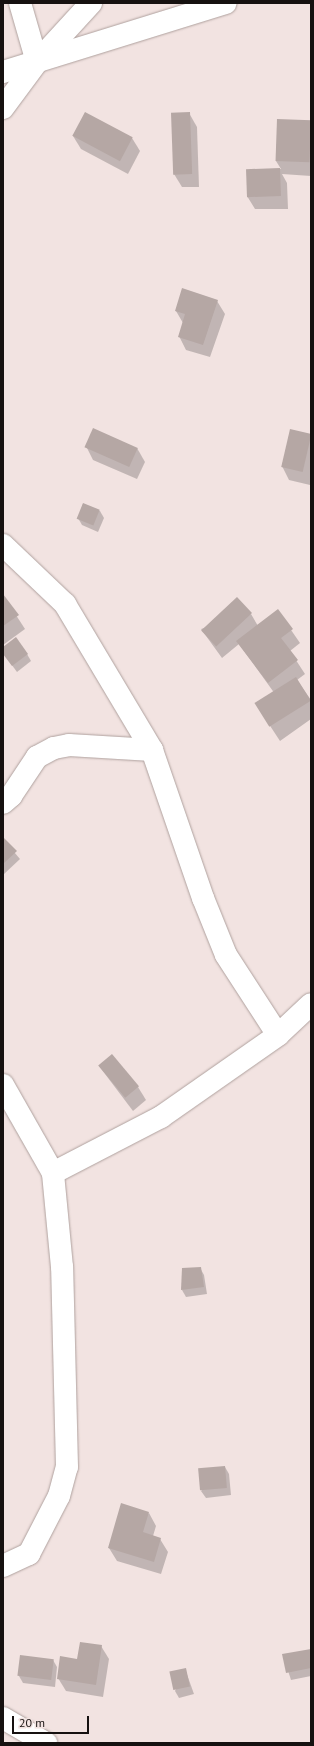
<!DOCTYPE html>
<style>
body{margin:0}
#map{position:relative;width:314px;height:1746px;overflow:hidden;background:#f2e3e1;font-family:"PT Sans",sans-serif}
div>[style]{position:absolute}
.shadow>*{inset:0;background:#0003}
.building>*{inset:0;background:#b5a7a4;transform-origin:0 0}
.roads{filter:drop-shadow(0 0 1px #afa19e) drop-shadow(0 0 1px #afa19e)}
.minor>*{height:22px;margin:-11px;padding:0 11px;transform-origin:11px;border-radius:11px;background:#fff}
span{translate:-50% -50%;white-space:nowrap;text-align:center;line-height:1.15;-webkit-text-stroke:3px #f2e3e1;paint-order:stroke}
.frame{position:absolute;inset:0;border:4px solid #161110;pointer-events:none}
.scale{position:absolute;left:12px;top:1716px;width:77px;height:18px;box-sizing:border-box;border:2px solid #161110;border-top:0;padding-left:5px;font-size:12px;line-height:14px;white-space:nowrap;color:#161110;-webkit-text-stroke:3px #f2e3e1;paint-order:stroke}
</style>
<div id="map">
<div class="shadow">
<div style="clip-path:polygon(189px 113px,197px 127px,199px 187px,182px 187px,174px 174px)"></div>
<div style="clip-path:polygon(278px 120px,311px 121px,311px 176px,282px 174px,287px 183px,288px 209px,255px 209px,247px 196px,247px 170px,281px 169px,276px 161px)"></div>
<div style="clip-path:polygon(73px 136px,132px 138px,140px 151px,128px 174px,81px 149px)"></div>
<div style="clip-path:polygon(217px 301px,225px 314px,210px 357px,186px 350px,179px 336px,183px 323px,176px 311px)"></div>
<div style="clip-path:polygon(291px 430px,311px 435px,310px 485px,289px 480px,282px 466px)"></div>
<div style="clip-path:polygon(86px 446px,137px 448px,145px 462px,137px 479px,93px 460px)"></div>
<div style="clip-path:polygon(83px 504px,100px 511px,104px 518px,98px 532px,82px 525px,78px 518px)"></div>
<div style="clip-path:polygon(3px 595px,25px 629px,3px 645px)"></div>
<div style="clip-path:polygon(278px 611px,300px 643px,290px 651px,305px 674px,297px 680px,311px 700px,311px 719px,280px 741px,257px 706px,275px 694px,239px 644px,222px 658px,201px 629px,251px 614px,258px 626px)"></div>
<div style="clip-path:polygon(3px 648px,27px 654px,31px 661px,17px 672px,3px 653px)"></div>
<div style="clip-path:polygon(3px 839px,20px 859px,3px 875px)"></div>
<div style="clip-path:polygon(99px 1066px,138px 1087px,146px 1100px,133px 1111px)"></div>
<div style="clip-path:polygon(200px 1268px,204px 1275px,207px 1294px,186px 1297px,182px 1290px)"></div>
<div style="clip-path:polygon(225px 1467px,229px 1474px,231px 1495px,206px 1498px,201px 1491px)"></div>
<div style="clip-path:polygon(149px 1513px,156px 1526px,153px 1536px,160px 1539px,168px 1552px,161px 1574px,117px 1561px,109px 1548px)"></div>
<div style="clip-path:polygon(101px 1646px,109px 1659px,103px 1697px,66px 1691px,58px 1678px,78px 1660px)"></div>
<div style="clip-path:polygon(311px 1650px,311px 1676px,291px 1680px,283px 1655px)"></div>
<div style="clip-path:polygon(53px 1660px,57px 1667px,55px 1687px,23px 1683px,19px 1676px)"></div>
<div style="clip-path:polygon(185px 1669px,194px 1694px,179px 1698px,175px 1691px)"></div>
</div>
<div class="building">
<div style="left:85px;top:112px;width:54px;height:27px;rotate:28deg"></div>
<div style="left:190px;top:112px;width:62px;height:19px;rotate:88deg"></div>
<div style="left:277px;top:119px;width:34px;height:42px;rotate:2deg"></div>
<div style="left:280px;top:168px;width:28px;height:34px;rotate:88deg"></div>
<div style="clip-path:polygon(182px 288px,218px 300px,203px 345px,178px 337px,185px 314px,175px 311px)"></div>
<div style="left:93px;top:428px;width:49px;height:21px;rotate:24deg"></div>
<div style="left:290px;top:429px;width:22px;height:39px;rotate:13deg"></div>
<div style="left:83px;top:503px;width:18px;height:17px;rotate:22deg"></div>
<div style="clip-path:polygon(3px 594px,19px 615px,3px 626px)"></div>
<div style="left:237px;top:597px;width:22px;height:49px;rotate:47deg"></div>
<div style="clip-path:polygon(278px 609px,293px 629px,281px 638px,298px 660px,268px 683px,236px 641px)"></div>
<div style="clip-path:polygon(16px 637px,28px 654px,12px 666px,3px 654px,3px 647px)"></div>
<div style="left:296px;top:677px;width:28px;height:49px;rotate:58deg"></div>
<div style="clip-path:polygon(3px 837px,17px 851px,3px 864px)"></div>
<div style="left:112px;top:1054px;width:42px;height:18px;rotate:50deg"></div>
<div style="clip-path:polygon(201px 1267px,204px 1287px,181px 1290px,182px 1268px)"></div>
<div style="left:225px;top:1466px;width:22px;height:27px;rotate:85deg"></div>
<div style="clip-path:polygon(121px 1503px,149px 1512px,143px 1532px,161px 1538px,154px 1562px,108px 1548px)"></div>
<div style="clip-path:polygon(80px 1642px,102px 1645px,96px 1685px,57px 1679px,60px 1656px,77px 1659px)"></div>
<div style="clip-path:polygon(311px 1649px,311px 1668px,286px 1673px,282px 1654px)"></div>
<div style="left:20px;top:1655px;width:34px;height:21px;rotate:7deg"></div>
<div style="left:186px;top:1668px;width:19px;height:17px;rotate:78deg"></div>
</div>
<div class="roads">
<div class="minor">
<div style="left:20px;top:3px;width:61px;rotate:73.9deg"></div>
<div style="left:3px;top:72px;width:233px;rotate:-17.2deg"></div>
<div style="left:3px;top:108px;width:57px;rotate:-53.5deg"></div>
<div style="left:37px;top:62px;width:80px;rotate:-47.5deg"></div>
<div style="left:3px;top:545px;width:86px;rotate:43.6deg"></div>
<div style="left:65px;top:604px;width:170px;rotate:59.2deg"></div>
<div style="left:152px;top:750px;width:157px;rotate:71deg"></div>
<div style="left:203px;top:898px;width:61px;rotate:68deg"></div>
<div style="left:226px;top:955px;width:95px;rotate:57deg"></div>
<div style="left:278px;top:1035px;width:45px;rotate:-43.2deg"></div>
<div style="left:3px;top:803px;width:11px;rotate:-41deg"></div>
<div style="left:11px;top:796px;width:47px;rotate:-56.3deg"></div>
<div style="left:37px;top:757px;width:19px;rotate:-28deg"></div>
<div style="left:54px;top:748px;width:15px;rotate:-11deg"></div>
<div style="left:69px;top:745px;width:83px;rotate:3.4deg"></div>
<div style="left:3px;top:1085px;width:101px;rotate:60.4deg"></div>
<div style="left:3px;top:1566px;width:29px;rotate:-25deg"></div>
<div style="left:29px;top:1554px;width:65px;rotate:-62.7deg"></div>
<div style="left:59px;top:1496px;width:30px;rotate:-75deg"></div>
<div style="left:67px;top:1467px;width:200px;rotate:-91.4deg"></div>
<div style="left:62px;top:1267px;width:94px;rotate:-95.5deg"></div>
<div style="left:53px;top:1173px;width:122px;rotate:-27.4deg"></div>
<div style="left:161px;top:1117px;width:143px;rotate:-35deg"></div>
<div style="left:3px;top:1718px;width:50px;rotate:30.2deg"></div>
</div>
</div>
<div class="frame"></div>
<div class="scale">20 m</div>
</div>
